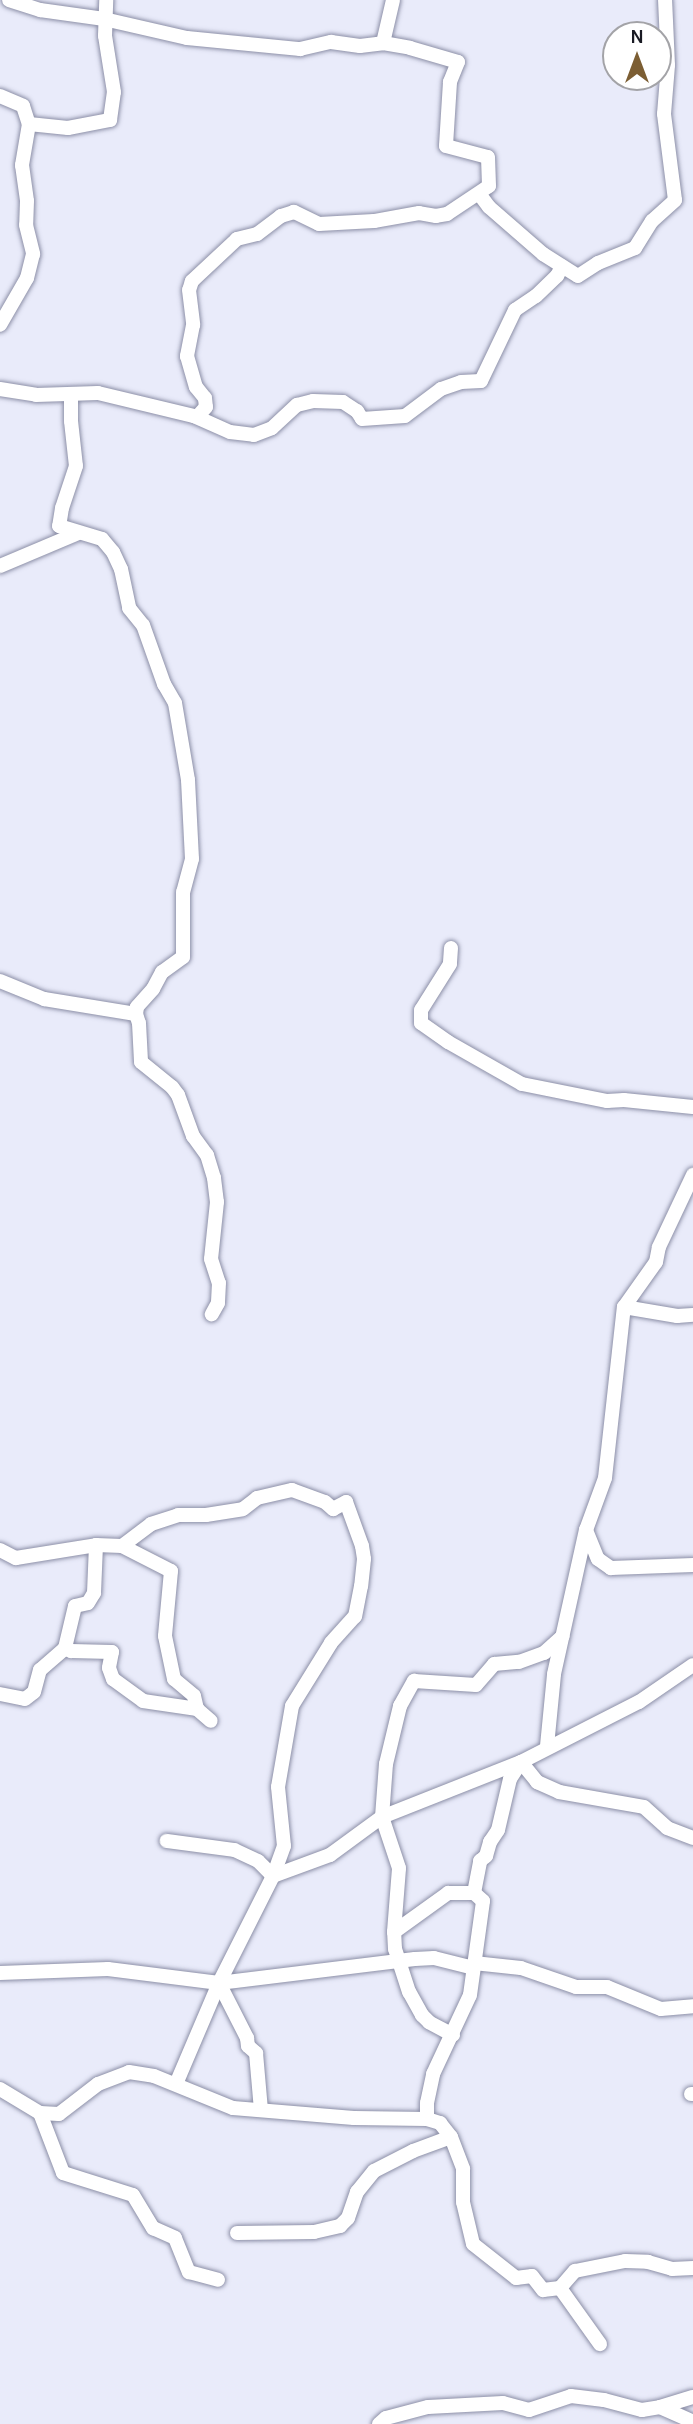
<!DOCTYPE html>
<style>
body{margin:0}
#map{position:relative;width:693px;height:2424px;overflow:hidden;background:#e9ebfa;font-family:Karla,sans-serif}
div>[style]{position:absolute}
.roads{filter:drop-shadow(0 0 2px #8c8fa7) drop-shadow(0 0 2px #8c8fa7)}
.minor>*{height:14px;margin:-7px;padding:0 7px;transform-origin:7px;border-radius:7px;background:#fff}
span{translate:-50% -50%;white-space:nowrap;text-align:center;line-height:1.15;-webkit-text-stroke:5px #fff;paint-order:stroke}
.north{position:absolute;left:602px;top:21px;width:70px;height:70px;box-sizing:border-box;background:#fff;border:2px solid #a3a3a7;border-radius:50%;rotate:0deg;font-size:19px;font-weight:700;line-height:28px;text-align:center;color:#191a23}
.north::after{content:'';display:block;margin:auto;width:24px;height:32px;background:#7c5e33;clip-path:polygon(50% 0,100% 100%,50% 72%,0 100%)}
</style>
<div id="map">
<div class="roads">
<div class="minor">
<div style="left:9px;top:0;width:33px;rotate:18deg"></div>
<div style="left:40px;top:10px;width:65px;rotate:8deg"></div>
<div style="left:104px;top:19px;width:85px;rotate:12.9deg"></div>
<div style="left:187px;top:38px;width:114px;rotate:5.6deg"></div>
<div style="left:300px;top:49px;width:32px;rotate:-13deg"></div>
<div style="left:331px;top:42px;width:29px;rotate:8deg"></div>
<div style="left:360px;top:46px;width:23px;rotate:-7deg"></div>
<div style="left:383px;top:43px;width:27px;rotate:10deg"></div>
<div style="left:410px;top:48px;width:50px;rotate:16.3deg"></div>
<div style="left:458px;top:62px;width:22px;rotate:112deg"></div>
<div style="left:450px;top:82px;width:64px;rotate:93.6deg"></div>
<div style="left:446px;top:146px;width:43px;rotate:14.7deg"></div>
<div style="left:488px;top:157px;width:29px;rotate:88deg"></div>
<div style="left:489px;top:186px;width:50px;rotate:146.3deg"></div>
<div style="left:447px;top:214px;width:11px;rotate:170deg"></div>
<div style="left:436px;top:216px;width:17px;rotate:-170deg"></div>
<div style="left:419px;top:213px;width:46px;rotate:169.9deg"></div>
<div style="left:374px;top:221px;width:55px;rotate:176.9deg"></div>
<div style="left:319px;top:224px;width:28px;rotate:-154deg"></div>
<div style="left:294px;top:212px;width:14px;rotate:163deg"></div>
<div style="left:281px;top:216px;width:30px;rotate:143deg"></div>
<div style="left:257px;top:234px;width:21px;rotate:166deg"></div>
<div style="left:237px;top:239px;width:62px;rotate:137deg"></div>
<div style="left:192px;top:281px;width:9px;rotate:108deg"></div>
<div style="left:189px;top:290px;width:35px;rotate:83deg"></div>
<div style="left:193px;top:325px;width:32px;rotate:101deg"></div>
<div style="left:187px;top:356px;width:32px;rotate:74deg"></div>
<div style="left:196px;top:387px;width:14px;rotate:51deg"></div>
<div style="left:205px;top:398px;width:9px;rotate:84deg"></div>
<div style="left:206px;top:407px;width:13px;rotate:132deg"></div>
<div style="left:383px;top:43px;width:44px;rotate:-76.9deg"></div>
<div style="left:0;top:96px;width:25px;rotate:23deg"></div>
<div style="left:23px;top:106px;width:19px;rotate:72deg"></div>
<div style="left:29px;top:124px;width:42px;rotate:99.7deg"></div>
<div style="left:22px;top:165px;width:36px;rotate:82deg"></div>
<div style="left:27px;top:201px;width:24px;rotate:92deg"></div>
<div style="left:26px;top:225px;width:30px;rotate:76deg"></div>
<div style="left:33px;top:254px;width:25px;rotate:104deg"></div>
<div style="left:27px;top:278px;width:54px;rotate:119.9deg"></div>
<div style="left:29px;top:124px;width:39px;rotate:6deg"></div>
<div style="left:68px;top:128px;width:43px;rotate:-10.8deg"></div>
<div style="left:110px;top:120px;width:28px;rotate:-82deg"></div>
<div style="left:114px;top:92px;width:57px;rotate:-99.1deg"></div>
<div style="left:105px;top:36px;width:36px;rotate:-88deg"></div>
<div style="left:480px;top:195px;width:15px;rotate:53deg"></div>
<div style="left:489px;top:207px;width:72px;rotate:41deg"></div>
<div style="left:543px;top:254px;width:41px;rotate:32.2deg"></div>
<div style="left:578px;top:276px;width:24px;rotate:-33deg"></div>
<div style="left:598px;top:263px;width:40px;rotate:-22deg"></div>
<div style="left:635px;top:248px;width:32px;rotate:-58deg"></div>
<div style="left:652px;top:221px;width:31px;rotate:-42deg"></div>
<div style="left:675px;top:200px;width:87px;rotate:-97.3deg"></div>
<div style="left:664px;top:114px;width:49px;rotate:-85.3deg"></div>
<div style="left:668px;top:65px;width:65px;rotate:-92.6deg"></div>
<div style="left:0;top:389px;width:36px;rotate:9deg"></div>
<div style="left:36px;top:395px;width:62px;rotate:-1.8deg"></div>
<div style="left:98px;top:393px;width:99px;rotate:13.5deg"></div>
<div style="left:194px;top:416px;width:39px;rotate:24deg"></div>
<div style="left:230px;top:432px;width:24px;rotate:7deg"></div>
<div style="left:254px;top:435px;width:19px;rotate:-21deg"></div>
<div style="left:272px;top:428px;width:34px;rotate:-43deg"></div>
<div style="left:297px;top:405px;width:16px;rotate:-14deg"></div>
<div style="left:313px;top:401px;width:30px;rotate:2deg"></div>
<div style="left:343px;top:402px;width:17px;rotate:33deg"></div>
<div style="left:357px;top:411px;width:9px;rotate:58deg"></div>
<div style="left:362px;top:419px;width:43px;rotate:-4deg"></div>
<div style="left:405px;top:416px;width:45px;rotate:-36.9deg"></div>
<div style="left:441px;top:389px;width:21px;rotate:-19deg"></div>
<div style="left:461px;top:382px;width:20px;rotate:-3deg"></div>
<div style="left:481px;top:381px;width:79px;rotate:-64.4deg"></div>
<div style="left:515px;top:310px;width:25px;rotate:-34deg"></div>
<div style="left:536px;top:296px;width:29px;rotate:-44deg"></div>
<div style="left:557px;top:276px;width:11px;rotate:-63deg"></div>
<div style="left:71px;top:394px;width:27px;rotate:90deg"></div>
<div style="left:71px;top:421px;width:45px;rotate:83.7deg"></div>
<div style="left:76px;top:466px;width:44px;rotate:108.4deg"></div>
<div style="left:62px;top:508px;width:18px;rotate:99deg"></div>
<div style="left:59px;top:526px;width:45px;rotate:16.8deg"></div>
<div style="left:102px;top:539px;width:17px;rotate:50deg"></div>
<div style="left:113px;top:552px;width:19px;rotate:65deg"></div>
<div style="left:121px;top:569px;width:40px;rotate:78deg"></div>
<div style="left:129px;top:608px;width:22px;rotate:51deg"></div>
<div style="left:143px;top:625px;width:63px;rotate:70.4deg"></div>
<div style="left:164px;top:684px;width:22px;rotate:60deg"></div>
<div style="left:175px;top:703px;width:78px;rotate:80.4deg"></div>
<div style="left:188px;top:780px;width:79px;rotate:87.1deg"></div>
<div style="left:192px;top:859px;width:34px;rotate:105deg"></div>
<div style="left:183px;top:892px;width:65px;rotate:90deg"></div>
<div style="left:183px;top:957px;width:26px;rotate:144deg"></div>
<div style="left:162px;top:972px;width:19px;rotate:118deg"></div>
<div style="left:153px;top:989px;width:24px;rotate:132deg"></div>
<div style="left:137px;top:1007px;width:7px;rotate:98deg"></div>
<div style="left:136px;top:1014px;width:9px;rotate:72deg"></div>
<div style="left:139px;top:1023px;width:39px;rotate:87deg"></div>
<div style="left:141px;top:1062px;width:40px;rotate:39deg"></div>
<div style="left:172px;top:1087px;width:10px;rotate:53deg"></div>
<div style="left:178px;top:1095px;width:44px;rotate:69.9deg"></div>
<div style="left:193px;top:1136px;width:24px;rotate:54deg"></div>
<div style="left:207px;top:1155px;width:24px;rotate:73deg"></div>
<div style="left:214px;top:1178px;width:24px;rotate:83deg"></div>
<div style="left:217px;top:1202px;width:57px;rotate:96deg"></div>
<div style="left:211px;top:1259px;width:25px;rotate:72deg"></div>
<div style="left:219px;top:1283px;width:20px;rotate:93deg"></div>
<div style="left:218px;top:1303px;width:13px;rotate:119deg"></div>
<div style="left:0;top:566px;width:85px;rotate:-22.9deg"></div>
<div style="left:451px;top:948px;width:16px;rotate:94deg"></div>
<div style="left:450px;top:964px;width:54px;rotate:122.2deg"></div>
<div style="left:421px;top:1010px;width:13px;rotate:90deg"></div>
<div style="left:421px;top:1023px;width:33px;rotate:35deg"></div>
<div style="left:448px;top:1042px;width:85px;rotate:29.6deg"></div>
<div style="left:522px;top:1084px;width:87px;rotate:11.3deg"></div>
<div style="left:607px;top:1101px;width:17px;rotate:-3deg"></div>
<div style="left:624px;top:1100px;width:69px;rotate:5.8deg"></div>
<div style="left:0;top:981px;width:48px;rotate:22.2deg"></div>
<div style="left:44px;top:999px;width:93px;rotate:9.3deg"></div>
<div style="left:624px;top:1307px;width:54px;rotate:9.6deg"></div>
<div style="left:677px;top:1316px;width:16px;rotate:-4deg"></div>
<div style="left:586px;top:1530px;width:31px;rotate:68deg"></div>
<div style="left:598px;top:1559px;width:16px;rotate:35deg"></div>
<div style="left:611px;top:1568px;width:82px;rotate:-2.1deg"></div>
<div style="left:122px;top:1546px;width:55px;rotate:27deg"></div>
<div style="left:171px;top:1571px;width:65px;rotate:95.3deg"></div>
<div style="left:165px;top:1636px;width:44px;rotate:78.2deg"></div>
<div style="left:174px;top:1679px;width:26px;rotate:40deg"></div>
<div style="left:194px;top:1696px;width:13px;rotate:77deg"></div>
<div style="left:197px;top:1709px;width:18px;rotate:41deg"></div>
<div style="left:0;top:1550px;width:18px;rotate:27deg"></div>
<div style="left:16px;top:1558px;width:81px;rotate:-9.2deg"></div>
<div style="left:96px;top:1545px;width:26px;rotate:2deg"></div>
<div style="left:122px;top:1546px;width:36px;rotate:-37deg"></div>
<div style="left:151px;top:1524px;width:28px;rotate:-18deg"></div>
<div style="left:178px;top:1515px;width:28px"></div>
<div style="left:206px;top:1515px;width:37px;rotate:-9deg"></div>
<div style="left:243px;top:1509px;width:18px;rotate:-38deg"></div>
<div style="left:257px;top:1498px;width:36px;rotate:-13deg"></div>
<div style="left:292px;top:1490px;width:35px;rotate:20deg"></div>
<div style="left:325px;top:1502px;width:11px;rotate:41deg"></div>
<div style="left:333px;top:1509px;width:15px;rotate:-28deg"></div>
<div style="left:346px;top:1502px;width:47px;rotate:70deg"></div>
<div style="left:362px;top:1546px;width:13px;rotate:81deg"></div>
<div style="left:364px;top:1559px;width:27px;rotate:96deg"></div>
<div style="left:361px;top:1586px;width:31px;rotate:101deg"></div>
<div style="left:355px;top:1616px;width:36px;rotate:132deg"></div>
<div style="left:331px;top:1643px;width:74px;rotate:121.8deg"></div>
<div style="left:292px;top:1706px;width:82px;rotate:99.8deg"></div>
<div style="left:278px;top:1787px;width:59px;rotate:84.2deg"></div>
<div style="left:284px;top:1846px;width:32px;rotate:110deg"></div>
<div style="left:273px;top:1876px;width:21px;rotate:-135deg"></div>
<div style="left:258px;top:1861px;width:26px;rotate:-155deg"></div>
<div style="left:234px;top:1850px;width:68px;rotate:-172.3deg"></div>
<div style="left:65px;top:1648px;width:7px;rotate:27deg"></div>
<div style="left:71px;top:1651px;width:41px;rotate:1.4deg"></div>
<div style="left:112px;top:1652px;width:16px;rotate:101deg"></div>
<div style="left:109px;top:1668px;width:12px;rotate:70deg"></div>
<div style="left:113px;top:1679px;width:37px;rotate:36deg"></div>
<div style="left:143px;top:1701px;width:55px;rotate:8.4deg"></div>
<div style="left:0;top:1694px;width:25px;rotate:11deg"></div>
<div style="left:25px;top:1699px;width:11px;rotate:-38deg"></div>
<div style="left:34px;top:1692px;width:23px;rotate:-75deg"></div>
<div style="left:40px;top:1670px;width:33px;rotate:-41deg"></div>
<div style="left:65px;top:1648px;width:43px;rotate:-76.6deg"></div>
<div style="left:75px;top:1606px;width:13px;rotate:-13deg"></div>
<div style="left:88px;top:1603px;width:12px;rotate:-59deg"></div>
<div style="left:94px;top:1593px;width:48px;rotate:-87.6deg"></div>
<div style="left:547px;top:1746px;width:72px;rotate:-84.4deg"></div>
<div style="left:554px;top:1674px;width:148px;rotate:-77.5deg"></div>
<div style="left:586px;top:1530px;width:55px;rotate:-69.9deg"></div>
<div style="left:605px;top:1478px;width:172px;rotate:-83.7deg"></div>
<div style="left:624px;top:1307px;width:55px;rotate:-54.6deg"></div>
<div style="left:656px;top:1262px;width:15px;rotate:-79deg"></div>
<div style="left:659px;top:1247px;width:80px;rotate:-64.7deg"></div>
<div style="left:394px;top:1932px;width:67px;rotate:-35.8deg"></div>
<div style="left:448px;top:1893px;width:26px"></div>
<div style="left:474px;top:1893px;width:33px;rotate:-79deg"></div>
<div style="left:480px;top:1861px;width:8px;rotate:-40deg"></div>
<div style="left:486px;top:1856px;width:15px;rotate:-74deg"></div>
<div style="left:490px;top:1842px;width:14px;rotate:-56deg"></div>
<div style="left:498px;top:1830px;width:52px;rotate:-76.8deg"></div>
<div style="left:510px;top:1779px;width:20px;rotate:-57deg"></div>
<div style="left:521px;top:1762px;width:26px;rotate:51deg"></div>
<div style="left:537px;top:1782px;width:24px;rotate:24deg"></div>
<div style="left:559px;top:1792px;width:86px;rotate:10deg"></div>
<div style="left:644px;top:1807px;width:31px;rotate:42deg"></div>
<div style="left:667px;top:1828px;width:28px;rotate:21deg"></div>
<div style="left:474px;top:1963px;width:47px;rotate:6.1deg"></div>
<div style="left:521px;top:1968px;width:58px;rotate:19.1deg"></div>
<div style="left:576px;top:1987px;width:31px"></div>
<div style="left:607px;top:1987px;width:58px;rotate:22.2deg"></div>
<div style="left:661px;top:2009px;width:32px;rotate:-5deg"></div>
<div style="left:0;top:1973px;width:108px;rotate:-2.1deg"></div>
<div style="left:108px;top:1969px;width:112px;rotate:7.2deg"></div>
<div style="left:219px;top:1983px;width:197px;rotate:-7deg"></div>
<div style="left:415px;top:1959px;width:19px;rotate:-3deg"></div>
<div style="left:434px;top:1958px;width:41px;rotate:14deg"></div>
<div style="left:219px;top:1983px;width:62px;rotate:63deg"></div>
<div style="left:247px;top:2038px;width:8px;rotate:83deg"></div>
<div style="left:248px;top:2046px;width:11px;rotate:41deg"></div>
<div style="left:256px;top:2053px;width:57px;rotate:85deg"></div>
<div style="left:453px;top:2035px;width:27px;rotate:-152deg"></div>
<div style="left:429px;top:2022px;width:10px;rotate:-135deg"></div>
<div style="left:422px;top:2015px;width:26px;rotate:-119deg"></div>
<div style="left:409px;top:1992px;width:45px;rotate:-108deg"></div>
<div style="left:395px;top:1949px;width:17px;rotate:-93deg"></div>
<div style="left:394px;top:1932px;width:64px;rotate:-85.5deg"></div>
<div style="left:399px;top:1868px;width:54px;rotate:-108.4deg"></div>
<div style="left:382px;top:1817px;width:53px;rotate:-85.7deg"></div>
<div style="left:386px;top:1764px;width:60px;rotate:-76.4deg"></div>
<div style="left:400px;top:1706px;width:29px;rotate:-61deg"></div>
<div style="left:414px;top:1681px;width:62px;rotate:3.7deg"></div>
<div style="left:476px;top:1685px;width:28px;rotate:-49deg"></div>
<div style="left:494px;top:1664px;width:25px;rotate:-5deg"></div>
<div style="left:519px;top:1662px;width:27px;rotate:-20deg"></div>
<div style="left:544px;top:1653px;width:25px;rotate:-42deg"></div>
<div style="left:176px;top:2084px;width:110px;rotate:-66.9deg"></div>
<div style="left:219px;top:1983px;width:120px;rotate:-63.2deg"></div>
<div style="left:273px;top:1876px;width:61px;rotate:-20.2deg"></div>
<div style="left:330px;top:1855px;width:64px;rotate:-36.2deg"></div>
<div style="left:382px;top:1817px;width:149px;rotate:-21.6deg"></div>
<div style="left:521px;top:1762px;width:132px;rotate:-27deg"></div>
<div style="left:639px;top:1702px;width:65px;rotate:-34.4deg"></div>
<div style="left:0;top:2089px;width:47px;rotate:31deg"></div>
<div style="left:40px;top:2113px;width:19px;rotate:3deg"></div>
<div style="left:59px;top:2114px;width:49px;rotate:-37.6deg"></div>
<div style="left:98px;top:2084px;width:33px;rotate:-21deg"></div>
<div style="left:129px;top:2072px;width:25px;rotate:9deg"></div>
<div style="left:154px;top:2076px;width:85px;rotate:22.1deg"></div>
<div style="left:233px;top:2108px;width:121px;rotate:4.7deg"></div>
<div style="left:354px;top:2118px;width:73px;rotate:0.8deg"></div>
<div style="left:427px;top:2119px;width:14px;rotate:17deg"></div>
<div style="left:440px;top:2123px;width:18px;rotate:52deg"></div>
<div style="left:451px;top:2137px;width:34px;rotate:69deg"></div>
<div style="left:463px;top:2169px;width:33px;rotate:90deg"></div>
<div style="left:463px;top:2202px;width:43px;rotate:76.6deg"></div>
<div style="left:473px;top:2244px;width:55px;rotate:38.3deg"></div>
<div style="left:516px;top:2278px;width:16px;rotate:-7deg"></div>
<div style="left:532px;top:2276px;width:18px;rotate:52deg"></div>
<div style="left:543px;top:2290px;width:17px;rotate:-7deg"></div>
<div style="left:560px;top:2288px;width:69px;rotate:54.5deg"></div>
<div style="left:691px;top:2094px;width:2px"></div>
<div style="left:40px;top:2113px;width:64px;rotate:69deg"></div>
<div style="left:63px;top:2173px;width:73px;rotate:17.4deg"></div>
<div style="left:133px;top:2195px;width:39px;rotate:59deg"></div>
<div style="left:153px;top:2228px;width:24px;rotate:24deg"></div>
<div style="left:175px;top:2238px;width:37px;rotate:68deg"></div>
<div style="left:189px;top:2272px;width:30px;rotate:15deg"></div>
<div style="left:427px;top:2119px;width:16px;rotate:-90deg"></div>
<div style="left:427px;top:2103px;width:30px;rotate:-78deg"></div>
<div style="left:433px;top:2074px;width:87px;rotate:-64.9deg"></div>
<div style="left:470px;top:1995px;width:95px;rotate:-82.1deg"></div>
<div style="left:483px;top:1901px;width:12px;rotate:-138deg"></div>
<div style="left:237px;top:2233px;width:77px;rotate:-0.7deg"></div>
<div style="left:314px;top:2232px;width:27px;rotate:-13deg"></div>
<div style="left:340px;top:2226px;width:11px;rotate:-45deg"></div>
<div style="left:348px;top:2218px;width:28px;rotate:-71deg"></div>
<div style="left:357px;top:2192px;width:27px;rotate:-51deg"></div>
<div style="left:374px;top:2171px;width:44px;rotate:-27.1deg"></div>
<div style="left:413px;top:2151px;width:40px;rotate:-20.2deg"></div>
<div style="left:560px;top:2288px;width:23px;rotate:-49deg"></div>
<div style="left:575px;top:2271px;width:51px;rotate:-11.3deg"></div>
<div style="left:625px;top:2261px;width:23px;rotate:2deg"></div>
<div style="left:648px;top:2262px;width:25px;rotate:16deg"></div>
<div style="left:672px;top:2269px;width:21px;rotate:-3deg"></div>
<div style="left:660px;top:2407px;width:34px;rotate:-17deg"></div>
<div style="left:379px;top:2424px;width:9px;rotate:-41deg"></div>
<div style="left:386px;top:2418px;width:43px;rotate:-14.7deg"></div>
<div style="left:428px;top:2407px;width:75px;rotate:-3.1deg"></div>
<div style="left:503px;top:2403px;width:27px;rotate:15deg"></div>
<div style="left:529px;top:2410px;width:44px;rotate:-18.4deg"></div>
<div style="left:571px;top:2396px;width:33px;rotate:7deg"></div>
<div style="left:604px;top:2400px;width:39px;rotate:15deg"></div>
<div style="left:642px;top:2410px;width:18px;rotate:-9deg"></div>
<div style="left:660px;top:2407px;width:36px;rotate:24deg"></div>
</div>
</div>
<div class="north">N</div>
</div>
